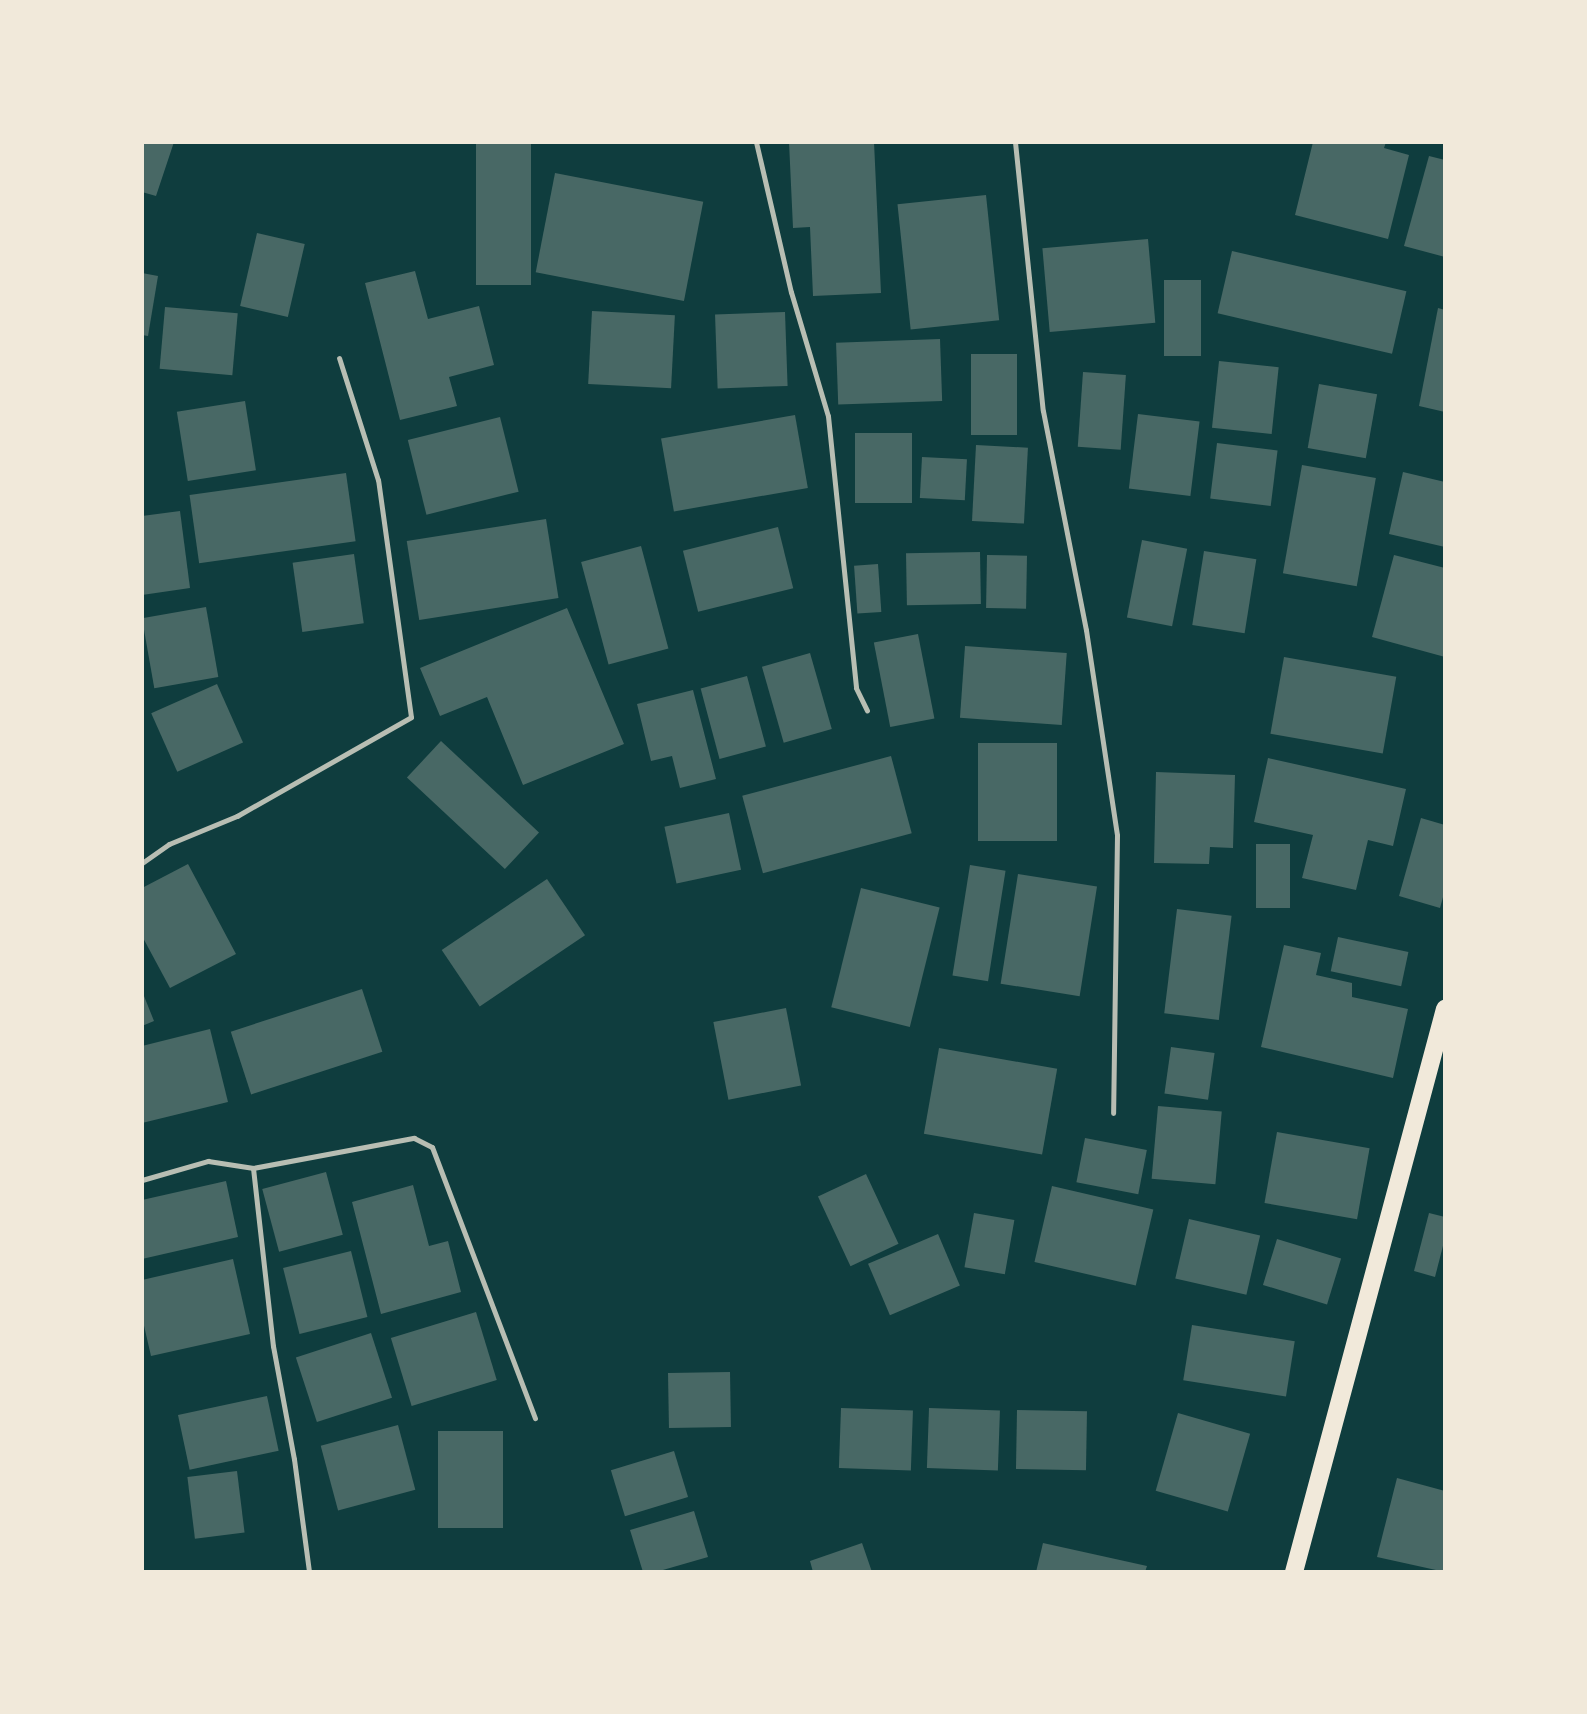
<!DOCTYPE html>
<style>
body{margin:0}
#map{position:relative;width:1587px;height:1714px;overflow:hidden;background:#0f3d3e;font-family:Arial,sans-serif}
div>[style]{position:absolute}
.building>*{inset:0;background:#486865;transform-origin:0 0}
.service>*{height:5px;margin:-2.5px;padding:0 2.5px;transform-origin:2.5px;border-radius:2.5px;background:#b8beb3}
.primary>*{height:18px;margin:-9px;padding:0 9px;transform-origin:9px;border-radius:9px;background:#f1e9da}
span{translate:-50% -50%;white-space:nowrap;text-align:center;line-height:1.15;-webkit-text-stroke:5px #f1e9da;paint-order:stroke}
.frame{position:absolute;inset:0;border:144px solid #f1e9da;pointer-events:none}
</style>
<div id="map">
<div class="building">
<div style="clip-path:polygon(142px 142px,174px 142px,156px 196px,142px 192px)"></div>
<div style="left:476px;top:142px;width:55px;height:143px"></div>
<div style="clip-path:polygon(789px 142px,874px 142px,881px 293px,813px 296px,810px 227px,793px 228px)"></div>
<div style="clip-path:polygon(1313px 142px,1386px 142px,1384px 148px,1409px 155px,1388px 239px,1295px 215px)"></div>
<div style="clip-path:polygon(1429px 156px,1445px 160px,1445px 257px,1404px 246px)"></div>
<div style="left:555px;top:173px;width:151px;height:101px;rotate:11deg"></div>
<div style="left:986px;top:195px;width:126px;height:89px;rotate:84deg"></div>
<div style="left:257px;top:233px;width:49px;height:75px;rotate:13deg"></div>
<div style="left:1148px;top:239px;width:84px;height:106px;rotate:85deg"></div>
<div style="left:1232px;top:251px;width:179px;height:64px;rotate:13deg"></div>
<div style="clip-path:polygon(415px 271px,428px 319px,479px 306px,494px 365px,449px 377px,457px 406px,400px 420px,365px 283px)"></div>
<div style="clip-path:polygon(142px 273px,158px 276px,148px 336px,142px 335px)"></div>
<div style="left:1164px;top:280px;width:37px;height:76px"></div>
<div style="left:165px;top:307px;width:73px;height:62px;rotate:5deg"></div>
<div style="clip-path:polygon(1438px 308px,1445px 310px,1445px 412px,1419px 406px)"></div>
<div style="left:592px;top:311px;width:83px;height:73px;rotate:3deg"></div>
<div style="left:785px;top:312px;width:74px;height:70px;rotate:88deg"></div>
<div style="left:940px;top:339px;width:62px;height:104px;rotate:88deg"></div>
<div style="left:971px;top:354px;width:46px;height:81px"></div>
<div style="left:1219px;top:361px;width:60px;height:67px;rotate:6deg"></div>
<div style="left:1083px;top:372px;width:43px;height:75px;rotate:4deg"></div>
<div style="left:1319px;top:384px;width:59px;height:65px;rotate:10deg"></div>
<div style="left:245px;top:401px;width:70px;height:69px;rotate:81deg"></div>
<div style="left:1138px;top:414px;width:62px;height:75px;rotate:7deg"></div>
<div style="left:795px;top:415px;width:74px;height:136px;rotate:80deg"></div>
<div style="left:500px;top:417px;width:77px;height:95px;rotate:76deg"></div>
<div style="left:855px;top:433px;width:57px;height:70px"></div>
<div style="left:1217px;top:443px;width:61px;height:56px;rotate:7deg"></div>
<div style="left:976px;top:445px;width:52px;height:76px;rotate:3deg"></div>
<div style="left:922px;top:457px;width:45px;height:41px;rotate:3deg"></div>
<div style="left:1302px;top:465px;width:75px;height:110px;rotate:10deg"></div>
<div style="clip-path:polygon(1403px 472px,1445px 482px,1445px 547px,1389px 534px)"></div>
<div style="left:346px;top:473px;width:69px;height:158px;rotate:82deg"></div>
<div style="clip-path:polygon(180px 511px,190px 588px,142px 595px,142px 516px)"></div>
<div style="left:546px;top:519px;width:80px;height:141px;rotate:81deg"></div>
<div style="left:778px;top:527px;width:63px;height:98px;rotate:76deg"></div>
<div style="left:1142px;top:540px;width:46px;height:79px;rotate:11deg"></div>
<div style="left:641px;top:546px;width:106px;height:62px;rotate:75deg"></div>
<div style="left:1204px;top:551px;width:53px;height:75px;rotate:9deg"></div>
<div style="left:980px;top:552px;width:52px;height:74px;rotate:89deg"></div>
<div style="left:354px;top:554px;width:70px;height:62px;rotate:82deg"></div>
<div style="left:987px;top:555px;width:40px;height:53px;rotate:1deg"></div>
<div style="clip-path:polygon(1394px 555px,1445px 568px,1445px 657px,1372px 637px)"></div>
<div style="left:878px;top:564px;width:48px;height:24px;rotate:86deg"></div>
<div style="left:206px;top:607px;width:71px;height:65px;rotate:80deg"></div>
<div style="clip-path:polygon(567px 608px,624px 744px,523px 785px,487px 697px,440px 716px,420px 668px)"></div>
<div style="left:918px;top:634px;width:86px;height:45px;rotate:79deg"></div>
<div style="left:965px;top:646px;width:102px;height:72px;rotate:4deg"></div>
<div style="left:810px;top:653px;width:79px;height:50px;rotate:74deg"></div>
<div style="left:1284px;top:657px;width:114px;height:78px;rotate:10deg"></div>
<div style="left:747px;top:676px;width:73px;height:48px;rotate:75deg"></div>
<div style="left:217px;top:684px;width:64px;height:72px;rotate:66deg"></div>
<div style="clip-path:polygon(693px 690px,716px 779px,680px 788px,672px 756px,651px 761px,637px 704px)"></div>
<div style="left:441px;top:741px;width:134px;height:50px;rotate:43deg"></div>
<div style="left:1057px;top:743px;width:98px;height:79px;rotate:90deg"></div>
<div style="left:891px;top:756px;width:80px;height:154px;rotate:75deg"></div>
<div style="clip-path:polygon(1268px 758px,1406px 789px,1393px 846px,1368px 840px,1356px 890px,1302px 878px,1313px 835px,1254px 822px)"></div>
<div style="clip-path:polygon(1156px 772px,1235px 775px,1233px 848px,1210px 847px,1209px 864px,1154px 863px)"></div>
<div style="left:729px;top:813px;width:58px;height:66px;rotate:78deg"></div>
<div style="clip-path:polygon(1421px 818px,1445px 825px,1445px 890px,1440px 908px,1399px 896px)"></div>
<div style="left:1256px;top:844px;width:34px;height:64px"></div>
<div style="clip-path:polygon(188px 864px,236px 954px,170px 988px,142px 936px,142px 888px)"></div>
<div style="left:970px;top:865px;width:36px;height:112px;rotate:9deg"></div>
<div style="left:1018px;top:874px;width:80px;height:111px;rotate:9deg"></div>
<div style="left:547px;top:879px;width:68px;height:127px;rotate:56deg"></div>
<div style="left:861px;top:888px;width:81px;height:123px;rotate:14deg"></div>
<div style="left:1177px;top:909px;width:55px;height:105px;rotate:7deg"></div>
<div style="left:1338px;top:937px;width:72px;height:35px;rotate:12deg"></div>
<div style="clip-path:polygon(1284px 945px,1321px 953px,1316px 975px,1352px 983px,1352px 997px,1408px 1009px,1393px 1078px,1261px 1047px)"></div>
<div style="left:362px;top:989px;width:66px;height:138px;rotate:72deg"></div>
<div style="clip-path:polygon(142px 991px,154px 1021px,142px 1026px)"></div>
<div style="left:786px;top:1008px;width:79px;height:74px;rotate:79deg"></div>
<div style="clip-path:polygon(210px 1029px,228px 1102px,142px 1123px,142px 1046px)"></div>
<div style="left:1171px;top:1047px;width:44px;height:47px;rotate:8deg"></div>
<div style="left:939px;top:1048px;width:120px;height:87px;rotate:10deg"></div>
<div style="left:1158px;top:1106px;width:64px;height:73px;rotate:5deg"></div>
<div style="left:1277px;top:1132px;width:94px;height:72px;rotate:10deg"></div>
<div style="left:1085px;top:1138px;width:63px;height:45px;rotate:11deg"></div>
<div style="left:326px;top:1172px;width:65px;height:66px;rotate:75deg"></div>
<div style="left:866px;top:1174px;width:77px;height:53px;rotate:65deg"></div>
<div style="clip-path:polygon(226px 1181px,238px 1237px,142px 1259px,142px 1200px)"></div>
<div style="clip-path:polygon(413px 1185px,429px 1246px,448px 1241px,461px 1292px,381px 1314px,352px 1202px)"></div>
<div style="left:1052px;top:1186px;width:104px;height:78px;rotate:13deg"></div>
<div style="left:974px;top:1213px;width:41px;height:55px;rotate:10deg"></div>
<div style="clip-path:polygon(1429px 1213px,1445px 1217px,1445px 1238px,1435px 1277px,1414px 1271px)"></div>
<div style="left:1189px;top:1219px;width:73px;height:61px;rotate:13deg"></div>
<div style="left:938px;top:1234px;width:56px;height:76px;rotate:67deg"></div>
<div style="left:1277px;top:1239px;width:67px;height:48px;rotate:17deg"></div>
<div style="left:351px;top:1251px;width:68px;height:70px;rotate:76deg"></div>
<div style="clip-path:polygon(233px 1259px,250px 1334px,151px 1356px,142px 1317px,142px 1280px)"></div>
<div style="left:476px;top:1312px;width:71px;height:89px;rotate:73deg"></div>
<div style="left:1192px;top:1325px;width:104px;height:56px;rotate:9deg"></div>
<div style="left:371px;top:1333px;width:68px;height:79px;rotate:72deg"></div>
<div style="left:730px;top:1372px;width:55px;height:62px;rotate:89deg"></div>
<div style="left:267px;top:1396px;width:56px;height:91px;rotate:78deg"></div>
<div style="left:841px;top:1408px;width:72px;height:60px;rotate:2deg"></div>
<div style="left:929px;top:1408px;width:71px;height:60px;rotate:2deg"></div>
<div style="left:1017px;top:1410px;width:70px;height:59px;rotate:1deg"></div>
<div style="left:1178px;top:1413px;width:75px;height:81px;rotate:16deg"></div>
<div style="left:398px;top:1425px;width:67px;height:80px;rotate:75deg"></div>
<div style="left:438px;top:1431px;width:65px;height:97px"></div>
<div style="left:674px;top:1451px;width:48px;height:66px;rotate:73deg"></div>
<div style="left:237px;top:1471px;width:62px;height:50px;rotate:83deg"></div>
<div style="clip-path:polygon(1397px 1478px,1445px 1491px,1445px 1572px,1377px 1557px)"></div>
<div style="clip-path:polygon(694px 1511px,708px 1557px,656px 1572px,643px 1572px,630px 1530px)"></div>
<div style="clip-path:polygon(862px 1543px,872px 1572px,813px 1572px,810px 1561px)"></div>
<div style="clip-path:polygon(1043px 1543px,1147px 1566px,1145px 1572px,1036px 1572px)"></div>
</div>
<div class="service">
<div style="left:756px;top:142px;width:154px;rotate:76.9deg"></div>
<div style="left:791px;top:292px;width:129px;rotate:73.4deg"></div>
<div style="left:828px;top:416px;width:273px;rotate:84.1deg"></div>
<div style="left:856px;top:688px;width:25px;rotate:64deg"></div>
<div style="left:1015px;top:142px;width:270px;rotate:84.1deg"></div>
<div style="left:1043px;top:411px;width:223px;rotate:78.9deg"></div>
<div style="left:1086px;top:630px;width:207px;rotate:81.4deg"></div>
<div style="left:1117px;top:835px;width:278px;rotate:90.8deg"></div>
<div style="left:142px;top:863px;width:33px;rotate:-35deg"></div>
<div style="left:169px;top:844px;width:74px;rotate:-22.4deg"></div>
<div style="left:237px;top:816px;width:200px;rotate:-29.6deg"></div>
<div style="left:411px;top:717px;width:239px;rotate:-97.9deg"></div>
<div style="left:378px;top:480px;width:128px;rotate:-107.7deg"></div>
<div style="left:253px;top:1168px;width:179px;rotate:83.6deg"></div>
<div style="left:273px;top:1346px;width:115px;rotate:79.5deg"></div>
<div style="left:294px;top:1459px;width:114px;rotate:82.4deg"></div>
<div style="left:142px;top:1180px;width:69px;rotate:-16.1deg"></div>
<div style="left:208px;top:1161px;width:46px;rotate:8.8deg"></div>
<div style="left:253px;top:1168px;width:164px;rotate:-10.6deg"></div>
<div style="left:414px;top:1138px;width:20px;rotate:27deg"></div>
<div style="left:432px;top:1147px;width:290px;rotate:69.2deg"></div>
</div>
<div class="primary">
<div style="left:1294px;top:1572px;width:583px;rotate:-74.99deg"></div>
</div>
<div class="frame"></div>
</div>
